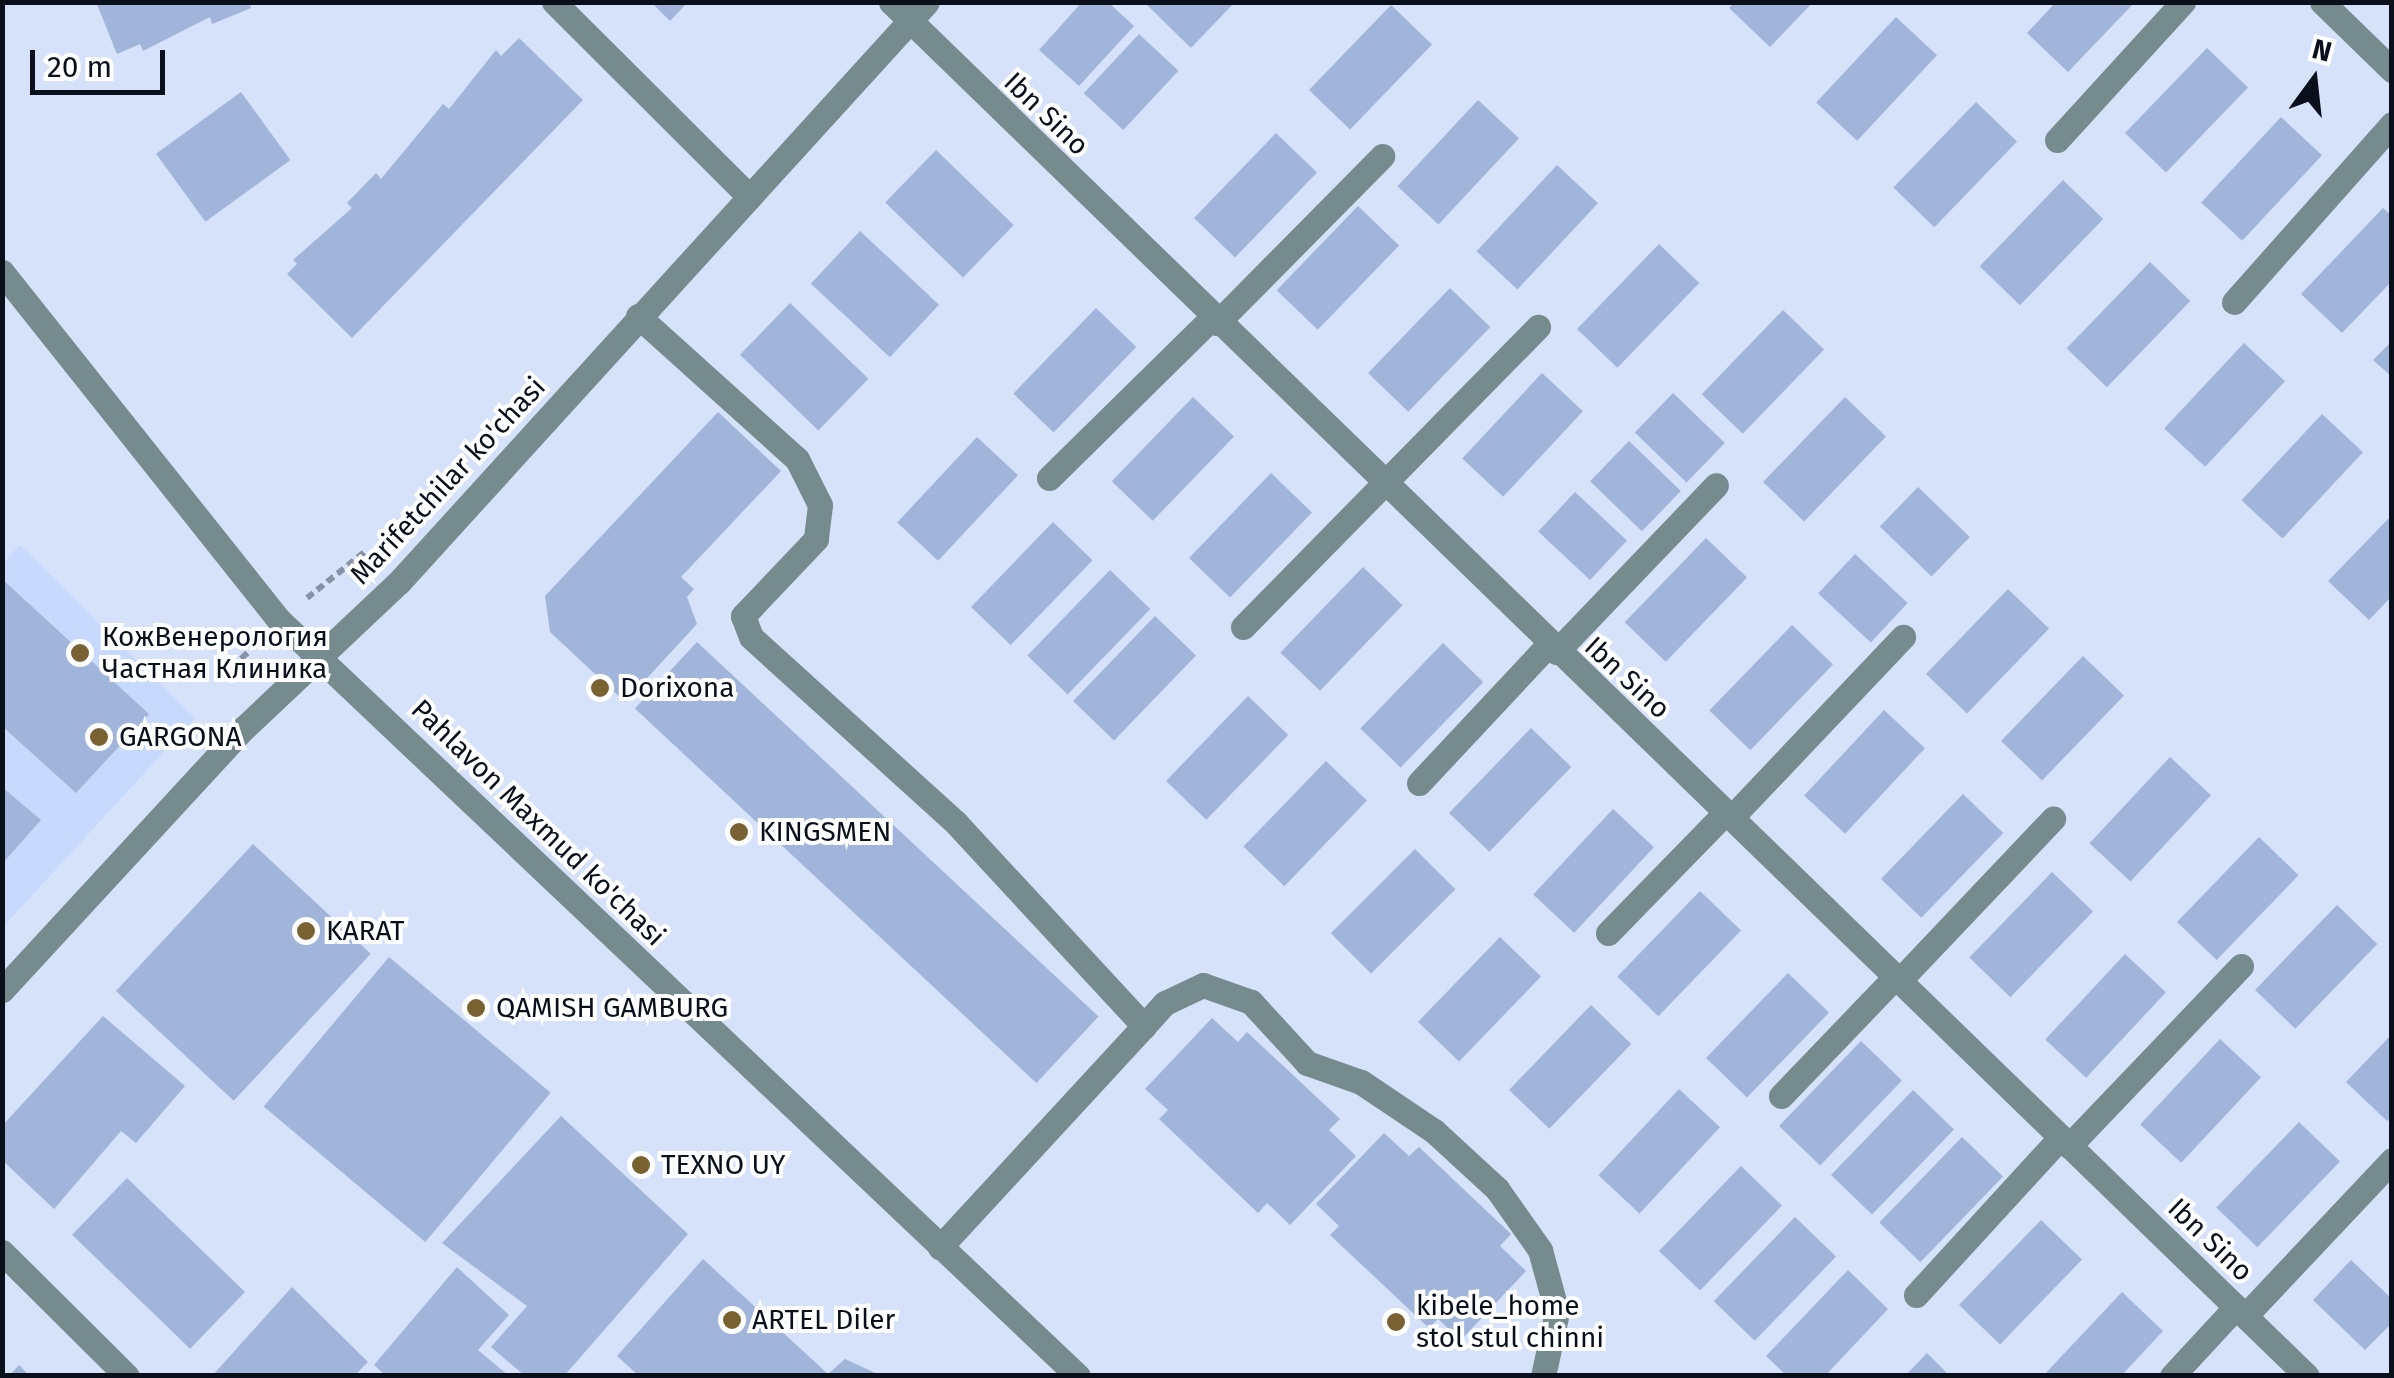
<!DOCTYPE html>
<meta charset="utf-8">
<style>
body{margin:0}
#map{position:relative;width:2394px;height:1378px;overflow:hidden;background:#d6e2fa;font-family:"Fira Sans",sans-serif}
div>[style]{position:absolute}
.built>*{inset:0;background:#c7dafe}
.building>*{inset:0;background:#a1b4d9;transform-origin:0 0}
.path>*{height:6px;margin-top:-3px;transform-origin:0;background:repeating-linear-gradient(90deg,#8892a6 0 8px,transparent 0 13px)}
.minor>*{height:25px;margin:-12.5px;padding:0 12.5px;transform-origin:12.5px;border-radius:12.5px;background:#758b8d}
.dots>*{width:28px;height:28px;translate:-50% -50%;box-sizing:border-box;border:5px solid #fff;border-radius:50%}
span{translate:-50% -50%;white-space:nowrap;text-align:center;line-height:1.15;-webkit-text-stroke:8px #fff;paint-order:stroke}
.street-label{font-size:28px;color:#09101c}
.poi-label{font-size:28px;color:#09101c}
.left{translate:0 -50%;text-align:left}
.frame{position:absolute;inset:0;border:5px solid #09101c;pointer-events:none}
.north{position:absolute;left:2264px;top:30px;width:100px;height:100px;-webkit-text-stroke:8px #fff;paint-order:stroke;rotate:15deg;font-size:28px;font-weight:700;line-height:40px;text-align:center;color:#09101c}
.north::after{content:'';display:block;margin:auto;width:35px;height:45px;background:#09101c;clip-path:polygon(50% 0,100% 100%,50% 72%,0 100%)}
.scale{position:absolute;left:30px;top:50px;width:135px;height:45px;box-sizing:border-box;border:5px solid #09101c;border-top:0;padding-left:12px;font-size:30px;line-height:35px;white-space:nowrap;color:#09101c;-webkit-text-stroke:8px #fff;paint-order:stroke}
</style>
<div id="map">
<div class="built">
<div style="clip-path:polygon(20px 545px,195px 718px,3px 927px,2px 564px)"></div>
</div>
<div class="building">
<div style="clip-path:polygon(96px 2px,249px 2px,251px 8px,212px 24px,210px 17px,143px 51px,140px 44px,117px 54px)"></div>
<div style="clip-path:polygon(651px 2px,688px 2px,670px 21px)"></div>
<div style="clip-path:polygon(1082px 2px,1108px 2px,1134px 26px,1079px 86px,1039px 50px)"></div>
<div style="clip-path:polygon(1144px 2px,1235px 2px,1191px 48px)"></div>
<div style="clip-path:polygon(1735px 2px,1813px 2px,1770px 47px,1729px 8px)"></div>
<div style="clip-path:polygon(2056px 2px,2135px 2px,2068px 72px,2027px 33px)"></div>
<div style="left:1391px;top:5px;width:57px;height:118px;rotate:44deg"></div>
<div style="left:1896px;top:17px;width:56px;height:117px;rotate:43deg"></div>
<div style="left:1139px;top:34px;width:54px;height:81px;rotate:43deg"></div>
<div style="clip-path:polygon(519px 38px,583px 100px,352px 338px,287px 274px,297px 264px,293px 260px,352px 208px,347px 203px,376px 173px,381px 179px,443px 104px,449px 109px,496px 50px,501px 56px)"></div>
<div style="left:2207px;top:48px;width:57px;height:118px;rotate:44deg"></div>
<div style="left:241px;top:92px;width:84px;height:105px;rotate:54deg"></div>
<div style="left:1478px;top:100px;width:56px;height:118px;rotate:43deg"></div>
<div style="left:1976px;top:102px;width:57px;height:119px;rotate:44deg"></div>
<div style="left:2281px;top:117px;width:56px;height:117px;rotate:43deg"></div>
<div style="left:1276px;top:133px;width:57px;height:118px;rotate:44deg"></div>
<div style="left:936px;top:150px;width:108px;height:73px;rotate:44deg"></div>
<div style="left:1557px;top:165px;width:56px;height:118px;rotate:43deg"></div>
<div style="left:2063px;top:180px;width:56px;height:120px;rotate:44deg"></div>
<div style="left:1358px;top:206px;width:57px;height:117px;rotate:44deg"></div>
<div style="clip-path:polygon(2383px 208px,2392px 216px,2392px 281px,2342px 333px,2301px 294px)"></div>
<div style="left:860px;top:231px;width:108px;height:72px;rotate:43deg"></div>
<div style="left:1659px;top:244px;width:56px;height:118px;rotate:44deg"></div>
<div style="left:2150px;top:262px;width:56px;height:120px;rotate:44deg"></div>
<div style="left:1450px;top:288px;width:56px;height:118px;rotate:44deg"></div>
<div style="left:790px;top:303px;width:109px;height:72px;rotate:44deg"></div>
<div style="left:1096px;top:308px;width:56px;height:119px;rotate:44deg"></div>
<div style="left:1783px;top:310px;width:57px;height:117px;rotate:44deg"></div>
<div style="clip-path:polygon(2392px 341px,2392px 377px,2373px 360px)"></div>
<div style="left:2244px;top:343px;width:56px;height:117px;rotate:43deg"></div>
<div style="left:1542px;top:373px;width:56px;height:117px;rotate:43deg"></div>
<div style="left:1673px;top:393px;width:72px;height:55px;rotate:44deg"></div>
<div style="left:1193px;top:397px;width:57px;height:117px;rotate:44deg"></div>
<div style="left:1845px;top:397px;width:57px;height:118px;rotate:44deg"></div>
<div style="clip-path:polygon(718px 412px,781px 471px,681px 577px,694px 589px,687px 597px,697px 624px,625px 702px,550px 632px,545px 596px)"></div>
<div style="left:2322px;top:414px;width:56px;height:118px;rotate:43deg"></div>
<div style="left:977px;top:437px;width:56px;height:117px;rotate:43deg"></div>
<div style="left:1629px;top:441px;width:72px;height:56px;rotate:44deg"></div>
<div style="left:1271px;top:473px;width:57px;height:118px;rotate:44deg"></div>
<div style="left:1918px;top:487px;width:72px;height:55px;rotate:44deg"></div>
<div style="left:1575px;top:492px;width:71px;height:54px;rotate:43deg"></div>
<div style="clip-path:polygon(2392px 515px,2392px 596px,2369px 620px,2328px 581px)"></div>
<div style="left:1053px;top:522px;width:55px;height:118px;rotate:44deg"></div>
<div style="left:1706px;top:538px;width:57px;height:117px;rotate:44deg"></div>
<div style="left:1855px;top:554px;width:72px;height:54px;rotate:43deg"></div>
<div style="left:1363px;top:567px;width:55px;height:119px;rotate:44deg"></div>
<div style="left:1110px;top:570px;width:56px;height:119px;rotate:44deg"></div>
<div style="clip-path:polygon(2px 579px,149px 714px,76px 793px,2px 726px)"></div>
<div style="left:2008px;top:589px;width:57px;height:118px;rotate:44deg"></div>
<div style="left:1155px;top:616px;width:57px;height:118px;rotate:44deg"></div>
<div style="left:1792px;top:625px;width:57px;height:119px;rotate:44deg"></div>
<div style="left:697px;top:642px;width:549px;height:91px;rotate:43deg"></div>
<div style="left:1443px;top:643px;width:56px;height:119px;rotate:44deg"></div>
<div style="left:2083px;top:656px;width:57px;height:118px;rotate:44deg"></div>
<div style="left:1248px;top:696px;width:56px;height:118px;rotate:44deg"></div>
<div style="left:1884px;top:710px;width:56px;height:117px;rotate:43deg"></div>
<div style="left:1531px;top:728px;width:56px;height:118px;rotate:44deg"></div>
<div style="left:2170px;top:757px;width:56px;height:118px;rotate:43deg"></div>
<div style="left:1326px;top:761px;width:57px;height:119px;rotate:44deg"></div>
<div style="clip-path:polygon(2px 787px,41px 820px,2px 864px)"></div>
<div style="left:1963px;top:794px;width:56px;height:118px;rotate:44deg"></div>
<div style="left:1613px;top:809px;width:56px;height:117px;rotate:43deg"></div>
<div style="left:2259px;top:837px;width:55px;height:118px;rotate:44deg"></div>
<div style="left:253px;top:844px;width:161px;height:201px;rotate:43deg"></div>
<div style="left:1415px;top:849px;width:57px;height:119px;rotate:45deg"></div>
<div style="left:2052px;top:872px;width:57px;height:119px;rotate:44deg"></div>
<div style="left:1700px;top:891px;width:57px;height:119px;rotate:44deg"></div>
<div style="left:2337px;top:905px;width:56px;height:118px;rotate:44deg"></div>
<div style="left:1500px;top:937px;width:57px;height:118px;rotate:44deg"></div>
<div style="left:2125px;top:954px;width:56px;height:117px;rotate:43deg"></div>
<div style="left:389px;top:957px;width:211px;height:195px;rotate:40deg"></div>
<div style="left:1788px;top:973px;width:57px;height:118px;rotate:44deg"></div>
<div style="left:1591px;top:1005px;width:56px;height:118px;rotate:44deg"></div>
<div style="clip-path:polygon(103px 1016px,185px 1086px,136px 1143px,121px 1131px,54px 1209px,2px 1160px,2px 1126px)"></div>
<div style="clip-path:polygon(1212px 1018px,1238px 1042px,1247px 1032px,1340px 1119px,1329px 1130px,1356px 1156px,1290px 1225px,1267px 1203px,1258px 1213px,1159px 1119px,1168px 1110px,1145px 1089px)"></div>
<div style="clip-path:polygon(2392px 1034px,2392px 1116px,2387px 1121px,2346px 1082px)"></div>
<div style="left:2220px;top:1039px;width:56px;height:117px;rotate:43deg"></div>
<div style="left:1861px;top:1041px;width:57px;height:118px;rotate:44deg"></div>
<div style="left:1679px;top:1089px;width:56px;height:118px;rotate:43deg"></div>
<div style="left:1913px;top:1090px;width:57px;height:118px;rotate:44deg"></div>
<div style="clip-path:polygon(561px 1116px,688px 1234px,564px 1376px,525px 1376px,491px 1347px,527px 1306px,442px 1243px)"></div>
<div style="left:2299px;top:1122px;width:57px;height:119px;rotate:44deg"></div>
<div style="clip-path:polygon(1384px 1133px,1409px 1156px,1419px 1147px,1511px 1234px,1500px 1246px,1526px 1271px,1461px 1340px,1438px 1319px,1429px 1328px,1330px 1235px,1339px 1226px,1316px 1204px)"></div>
<div style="left:1962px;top:1137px;width:57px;height:119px;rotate:44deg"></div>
<div style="left:1741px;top:1166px;width:57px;height:118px;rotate:44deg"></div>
<div style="left:127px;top:1178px;width:164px;height:79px;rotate:44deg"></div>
<div style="left:1795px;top:1217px;width:57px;height:117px;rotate:44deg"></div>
<div style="left:2041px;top:1220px;width:57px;height:118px;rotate:44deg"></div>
<div style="clip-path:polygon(703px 1259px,828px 1374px,845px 1359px,882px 1376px,639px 1376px,617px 1356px)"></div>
<div style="clip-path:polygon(2351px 1260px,2392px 1299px,2392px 1323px,2365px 1350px,2313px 1300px)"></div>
<div style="clip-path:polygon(457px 1267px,509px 1315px,478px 1350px,509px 1376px,386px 1376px,374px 1365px)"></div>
<div style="clip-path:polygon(1848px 1270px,1888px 1309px,1825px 1376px,1787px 1376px,1766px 1356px)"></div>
<div style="clip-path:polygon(292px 1287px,368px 1362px,354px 1376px,212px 1376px)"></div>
<div style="clip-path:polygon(2122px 1292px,2163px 1331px,2121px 1376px,2043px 1376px)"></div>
<div style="clip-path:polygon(1927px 1353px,1950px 1376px,1905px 1376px)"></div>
<div style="clip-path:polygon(19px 1365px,30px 1376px,9px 1376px)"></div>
</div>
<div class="path">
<div style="left:307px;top:598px;width:77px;rotate:-38.7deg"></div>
<div style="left:223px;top:677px;width:48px;rotate:-45deg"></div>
</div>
<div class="minor">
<div style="left:554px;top:2px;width:275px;rotate:44.9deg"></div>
<div style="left:891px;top:2px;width:1973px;rotate:44.14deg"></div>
<div style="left:2322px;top:2px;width:98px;rotate:44.2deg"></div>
<div style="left:2057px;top:140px;width:187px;rotate:-47.6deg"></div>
<div style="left:2px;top:272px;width:445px;rotate:51.5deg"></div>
<div style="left:279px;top:620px;width:1100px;rotate:43.42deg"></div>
<div style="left:2234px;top:302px;width:238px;rotate:-48.4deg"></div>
<div style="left:638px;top:316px;width:214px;rotate:42deg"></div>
<div style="left:797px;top:459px;width:51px;rotate:63.4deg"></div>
<div style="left:820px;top:505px;width:34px;rotate:97deg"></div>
<div style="left:816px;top:539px;width:106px;rotate:133.5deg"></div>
<div style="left:743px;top:616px;width:22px;rotate:69deg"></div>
<div style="left:751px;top:637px;width:277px;rotate:42.2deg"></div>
<div style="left:956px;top:823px;width:277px;rotate:47.2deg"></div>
<div style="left:1144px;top:1026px;width:301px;rotate:132.7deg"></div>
<div style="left:1217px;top:323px;width:235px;rotate:-45.3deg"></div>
<div style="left:1049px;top:478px;width:228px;rotate:-44.5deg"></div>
<div style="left:1243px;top:627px;width:421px;rotate:-45.5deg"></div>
<div style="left:1556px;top:652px;width:231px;rotate:-46.2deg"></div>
<div style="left:1419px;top:783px;width:190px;rotate:-46.9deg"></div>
<div style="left:1731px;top:818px;width:250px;rotate:-46.5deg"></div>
<div style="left:1608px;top:933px;width:169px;rotate:-45.7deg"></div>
<div style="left:1899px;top:981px;width:224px;rotate:-46.5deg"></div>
<div style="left:2px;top:990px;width:357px;rotate:-47.3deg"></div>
<div style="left:244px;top:728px;width:213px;rotate:-43.3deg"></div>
<div style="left:399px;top:582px;width:784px;rotate:-47.69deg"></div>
<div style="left:1144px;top:1026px;width:31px;rotate:-48deg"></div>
<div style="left:1165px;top:1003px;width:42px;rotate:-25.3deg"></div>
<div style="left:1203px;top:985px;width:51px;rotate:19.5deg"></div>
<div style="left:1251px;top:1002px;width:83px;rotate:47.4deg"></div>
<div style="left:1307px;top:1063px;width:57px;rotate:19.4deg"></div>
<div style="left:1361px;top:1082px;width:88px;rotate:33.9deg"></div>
<div style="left:1434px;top:1131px;width:86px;rotate:42.6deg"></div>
<div style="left:1497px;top:1189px;width:75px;rotate:54.8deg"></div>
<div style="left:1540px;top:1250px;width:64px;rotate:74.7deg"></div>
<div style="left:1557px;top:1312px;width:66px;rotate:102.3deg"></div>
<div style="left:1781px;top:1096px;width:165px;rotate:-46.2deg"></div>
<div style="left:2069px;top:1146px;width:249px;rotate:-46.3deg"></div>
<div style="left:2px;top:1252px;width:176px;rotate:44.8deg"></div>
<div style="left:1916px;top:1295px;width:214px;rotate:-47.5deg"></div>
<div style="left:2245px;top:1316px;width:214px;rotate:-46.7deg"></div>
<div style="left:2172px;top:1376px;width:94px;rotate:-47.2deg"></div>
</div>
<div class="dots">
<div style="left:80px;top:653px;background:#796131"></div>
<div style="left:600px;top:688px;background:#796131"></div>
<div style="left:99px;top:737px;background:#796131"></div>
<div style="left:739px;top:832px;background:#796131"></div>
<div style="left:306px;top:931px;background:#796131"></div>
<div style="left:476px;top:1008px;background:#796131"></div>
<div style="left:641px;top:1165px;background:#796131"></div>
<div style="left:732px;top:1320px;background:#796131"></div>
<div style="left:1396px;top:1322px;background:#796131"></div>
</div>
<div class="street-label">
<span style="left:1046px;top:114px;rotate:44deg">Ibn Sino</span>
<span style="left:448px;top:481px;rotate:-47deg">Marifetchilar ko'chasi</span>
<span style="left:1627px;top:678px;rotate:43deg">Ibn Sino</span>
<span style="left:538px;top:823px;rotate:44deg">Pahlavon Maxmud ko'chasi</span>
<span style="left:2210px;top:1240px;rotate:44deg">Ibn Sino</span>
</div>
<div class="poi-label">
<span class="left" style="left:102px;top:653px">КожВенерология<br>Частная Клиника</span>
<span class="left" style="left:620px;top:688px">Dorixona</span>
<span class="left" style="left:119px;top:737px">GARGONA</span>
<span class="left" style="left:759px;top:832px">KINGSMEN</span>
<span class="left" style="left:326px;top:931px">KARAT</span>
<span class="left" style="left:496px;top:1008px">QAMISH GAMBURG</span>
<span class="left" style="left:661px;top:1165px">TEXNO UY</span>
<span class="left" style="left:1416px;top:1322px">kibele_home<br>stol stul chinni</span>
<span class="left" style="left:752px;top:1320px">ARTEL Diler</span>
</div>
<div class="frame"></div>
<div class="north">N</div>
<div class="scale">20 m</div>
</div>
